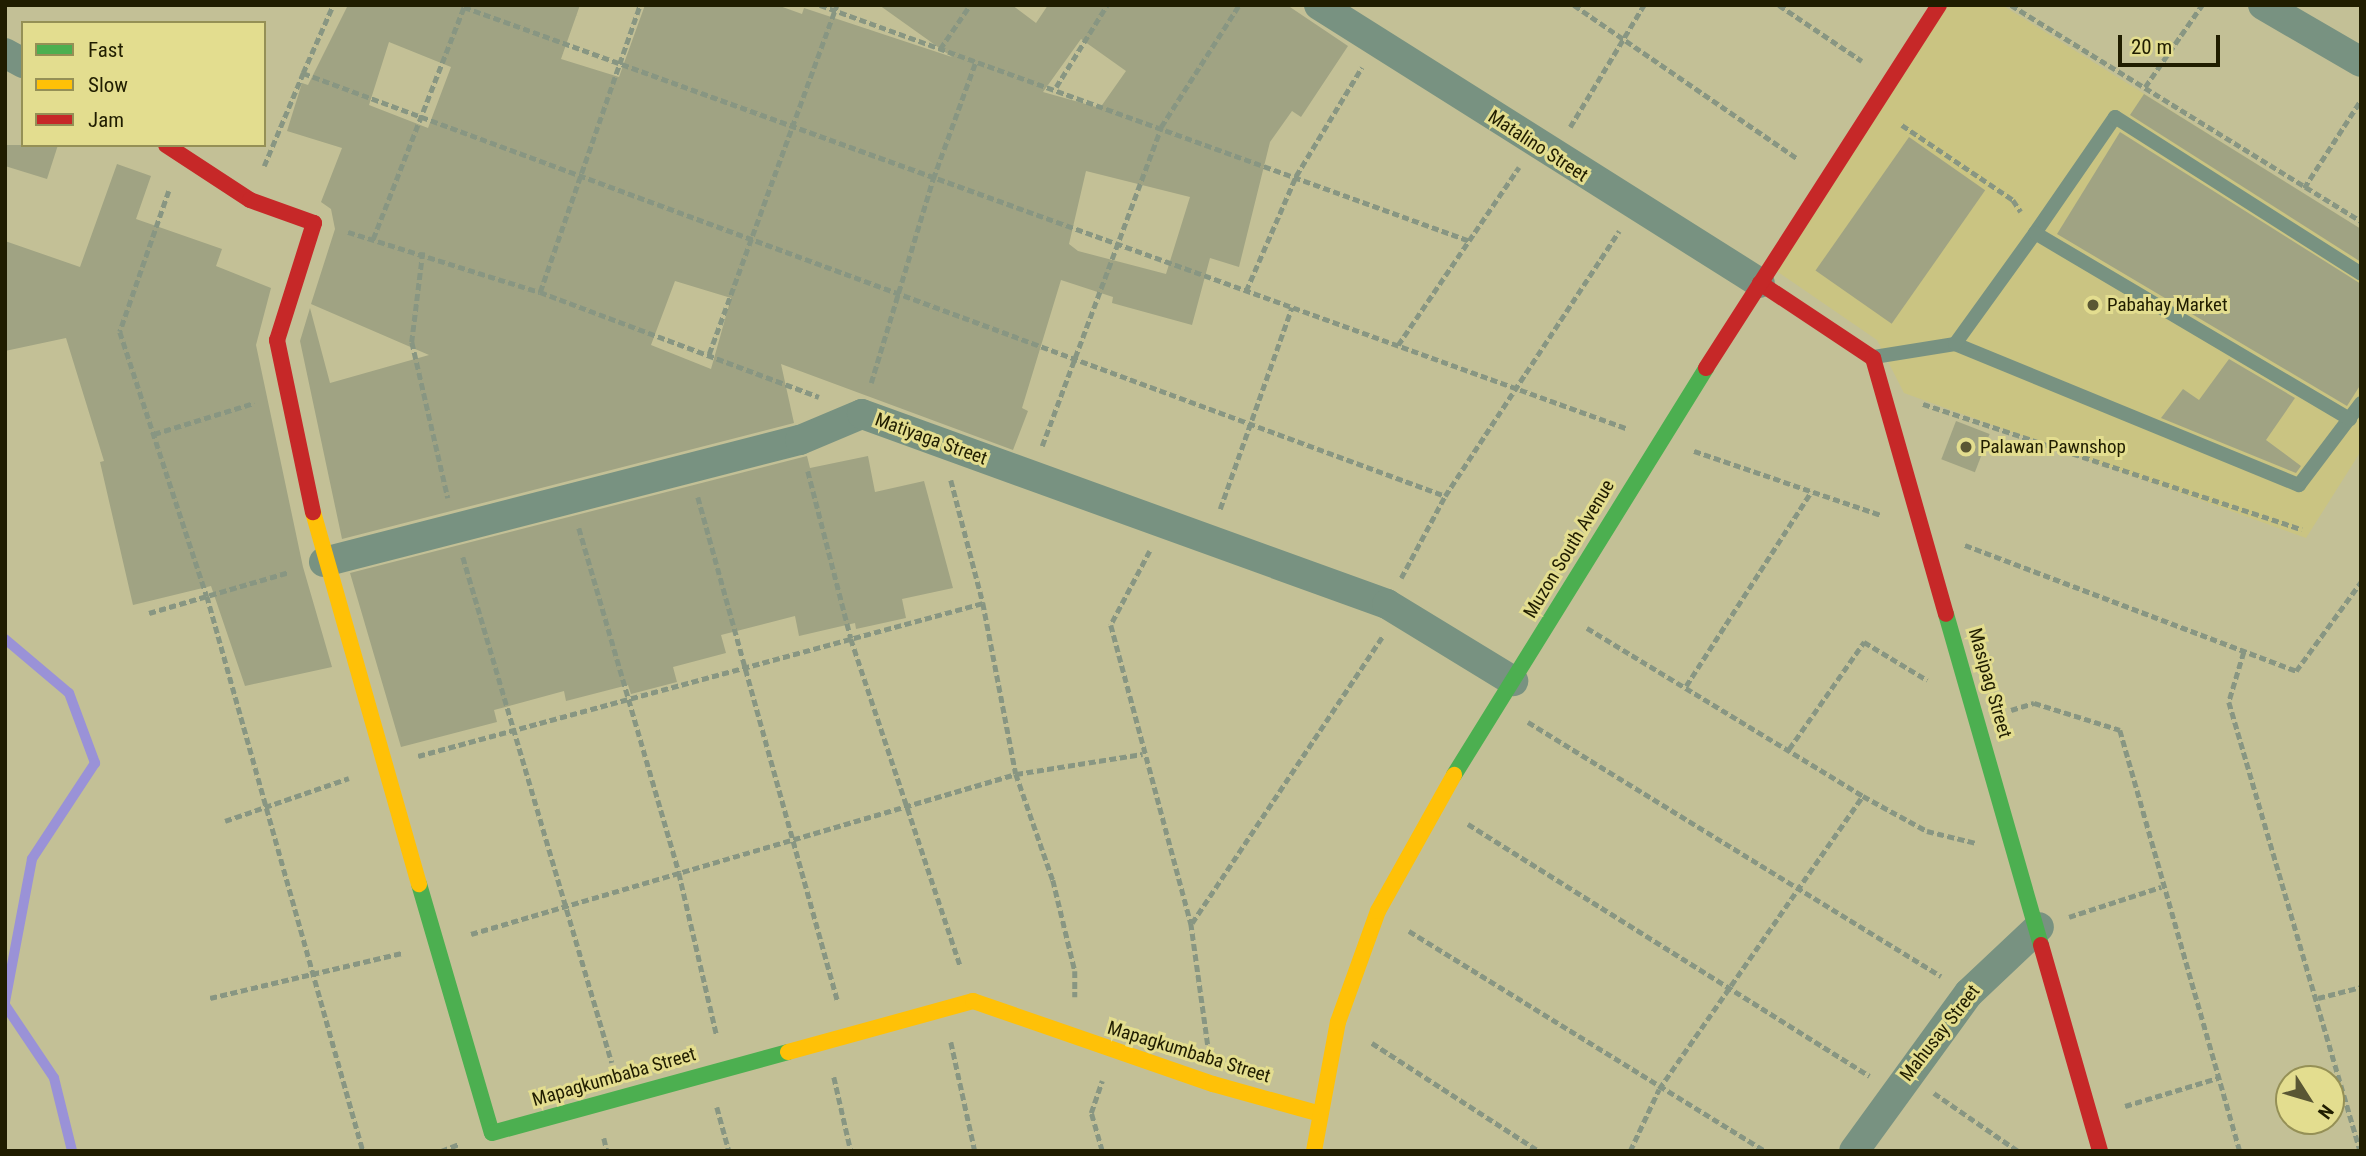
<!DOCTYPE html>
<style>
body{margin:0}
#map{position:relative;width:2366px;height:1156px;overflow:hidden;background:#c3c096;font-family:"Roboto Condensed",sans-serif}
div>[style]{position:absolute}
.built>*{inset:0;background:#cac482}
.stream>*{height:10px;margin:-5px;padding:0 5px;transform-origin:5px;border-radius:5px;background:#9a92d7}
.building>*{inset:0;background:#a0a383;transform-origin:0 0}
.path>*{height:4.5px;margin-top:-2.25px;transform-origin:0;background:repeating-linear-gradient(90deg,#889682 0 7px,transparent 0 10.5px)}
.lane>*{height:14px;margin:-7px;padding:0 7px;transform-origin:7px;border-radius:7px;background:#789281}
.street>*{height:30px;margin:-15px;padding:0 15px;transform-origin:15px;border-radius:15px;background:#789281}
.fast>*{height:16px;margin:-8px;padding:0 8px;transform-origin:8px;border-radius:8px;background:#4caf50}
.slow>*{height:16px;margin:-8px;padding:0 8px;transform-origin:8px;border-radius:8px;background:#ffc107}
.jam>*{height:16px;margin:-8px;padding:0 8px;transform-origin:8px;border-radius:8px;background:#c62828}
.dots>*{width:19px;height:19px;translate:-50% -50%;box-sizing:border-box;border:4px solid #e3dd8f;border-radius:50%}
span{translate:-50% -50%;white-space:nowrap;text-align:center;line-height:1.15;-webkit-text-stroke:6px #e3dd8f;paint-order:stroke}
.street-label{font-size:19px;color:#201d00}
.poi-label{font-size:19px;color:#201d00}
.left{translate:0 -50%;text-align:left}
.frame{position:absolute;inset:0;border:7px solid #201d00;pointer-events:none}
.legend{position:absolute;left:21px;top:21px;width:245px;height:126px;box-sizing:border-box;background:#e3dd8f;border:2px solid #959056;margin:0;padding:9px 12px;list-style:none;font-size:21px;color:#201d00}
.legend li{display:flex;align-items:center;gap:14px;height:35px}
.legend b{width:35px;border:2px solid #959056}
.north{position:absolute;left:2275px;top:1065px;width:70px;height:70px;box-sizing:border-box;background:#e3dd8f;border:2px solid #959056;border-radius:50%;rotate:127deg;font-size:19px;font-weight:700;line-height:28px;text-align:center;color:#201d00}
.north::after{content:'';display:block;margin:auto;width:24px;height:32px;background:#595634;clip-path:polygon(50% 0,100% 100%,50% 72%,0 100%)}
.scale{position:absolute;left:2118px;top:35px;width:102px;height:32px;box-sizing:border-box;border:4px solid #201d00;border-top:0;padding-left:9px;font-size:21px;line-height:24px;white-space:nowrap;color:#201d00;-webkit-text-stroke:5px #e3dd8f;paint-order:stroke}
</style>
<div id="map">
<div class="built">
<div style="clip-path:polygon(1941px 5px,2002px 5px,2361px 229px,2361px 451px,2306px 538px,1904px 393px,1877px 340px,1775px 270px)"></div>
</div>
<div class="stream">
<div style="left:5px;top:639px;width:84px;rotate:40.2deg"></div>
<div style="left:69px;top:693px;width:75px;rotate:69.6deg"></div>
<div style="left:95px;top:763px;width:115px;rotate:123.3deg"></div>
<div style="left:32px;top:859px;width:146px;rotate:100.7deg"></div>
<div style="left:5px;top:1005px;width:88px;rotate:56.1deg"></div>
<div style="left:54px;top:1078px;width:75px;rotate:76.1deg"></div>
</div>
<div class="building">
<div style="clip-path:polygon(evenodd,348px 5px,580px 5px,561px 59px,619px 77px,645px 5px,777px 5px,802px 14px,804px 8px,952px 57px,879px 5px,1012px 5px,1036px 23px,1048px 5px,1287px 5px,1348px 46px,1301px 117px,1292px 111px,1270px 142px,1239px 267px,1210px 258px,1192px 325px,1112px 303px,1113px 297px,1061px 280px,1022px 408px,1028px 411px,1013px 450px,781px 364px,794px 423px,342px 539px,300px 341px,310px 308px,330px 383px,429px 355px,311px 304px,335px 229px,331px 209px,321px 202px,342px 148px,287px 131px,302px 83px,308px 85px,348px 5px,1081px 39px,1126px 71px,1100px 108px,1043px 92px,1081px 39px,348px 5px,389px 42px,451px 67px,428px 128px,369px 105px,389px 42px,348px 5px,1086px 171px,1190px 197px,1166px 274px,1078px 251px,1069px 244px,1086px 171px,348px 5px,675px 281px,731px 298px,711px 369px,651px 345px,675px 281px)"></div>
<div style="clip-path:polygon(2144px 94px,2361px 229px,2361px 262px,2130px 115px)"></div>
<div style="clip-path:polygon(2120px 132px,2361px 284px,2361px 384px,2347px 406px,2057px 234px)"></div>
<div style="left:1909px;top:137px;width:93px;height:163px;rotate:35deg"></div>
<div style="clip-path:polygon(5px 145px,58px 145px,47px 179px,5px 166px)"></div>
<div style="clip-path:polygon(117px 164px,151px 176px,136px 219px,222px 249px,216px 266px,271px 288px,256px 345px,303px 567px,332px 667px,245px 686px,211px 586px,133px 605px,100px 462px,104px 461px,66px 338px,5px 351px,5px 241px,80px 267px)"></div>
<div style="clip-path:polygon(2229px 359px,2295px 398px,2266px 440px,2301px 466px,2296px 473px,2161px 418px,2183px 389px,2199px 400px)"></div>
<div style="left:1956px;top:421px;width:36px;height:41px;rotate:21deg"></div>
<div style="clip-path:polygon(807px 456px,810px 468px,868px 456px,875px 492px,924px 481px,953px 588px,902px 599px,906px 618px,856px 629px,855px 623px,799px 636px,795px 616px,721px 635px,726px 653px,673px 667px,677px 682px,631px 694px,628px 685px,566px 701px,564px 691px,494px 710px,497px 722px,401px 747px,350px 573px)"></div>
</div>
<div class="path">
<div style="left:820px;top:5px;width:692px;rotate:19.95deg"></div>
<div style="left:1574px;top:5px;width:272px;rotate:34.5deg"></div>
<div style="left:1779px;top:5px;width:100px;rotate:34deg"></div>
<div style="left:2011px;top:5px;width:411px;rotate:31.7deg"></div>
<div style="left:940px;top:49px;width:53px;rotate:-55.7deg"></div>
<div style="left:303px;top:73px;width:74px;rotate:-66.2deg"></div>
<div style="left:1056px;top:87px;width:97px;rotate:-58.1deg"></div>
<div style="left:2145px;top:87px;width:100px;rotate:-55.2deg"></div>
<div style="left:1902px;top:125px;width:134px;rotate:34deg"></div>
<div style="left:2013px;top:200px;width:14px;rotate:56deg"></div>
<div style="left:1570px;top:127px;width:143px;rotate:-58.8deg"></div>
<div style="left:264px;top:166px;width:101px;rotate:-67.2deg"></div>
<div style="left:303px;top:73px;width:1218px;rotate:20.32deg"></div>
<div style="left:1445px;top:496px;width:317px;rotate:-56.7deg"></div>
<div style="left:2304px;top:188px;width:105px;rotate:-57.1deg"></div>
<div style="left:169px;top:191px;width:149px;rotate:109.2deg"></div>
<div style="left:120px;top:332px;width:278px;rotate:71.8deg"></div>
<div style="left:207px;top:596px;width:577px;rotate:74.3deg"></div>
<div style="left:348px;top:232px;width:201px;rotate:17.4deg"></div>
<div style="left:540px;top:292px;width:298px;rotate:20.6deg"></div>
<div style="left:373px;top:239px;width:249px;rotate:-68.6deg"></div>
<div style="left:464px;top:7px;width:1236px;rotate:19.92deg"></div>
<div style="left:423px;top:252px;width:91px;rotate:97deg"></div>
<div style="left:412px;top:342px;width:160px;rotate:77deg"></div>
<div style="left:1246px;top:291px;width:125px;rotate:-66.5deg"></div>
<div style="left:1296px;top:176px;width:127px;rotate:-58.8deg"></div>
<div style="left:540px;top:292px;width:304px;rotate:-70.8deg"></div>
<div style="left:1398px;top:345px;width:215px;rotate:-55.8deg"></div>
<div style="left:709px;top:354px;width:372px;rotate:-69.9deg"></div>
<div style="left:871px;top:383px;width:213px;rotate:-73.1deg"></div>
<div style="left:933px;top:179px;width:126px;rotate:-70deg"></div>
<div style="left:1923px;top:404px;width:399px;rotate:18.3deg"></div>
<div style="left:154px;top:434px;width:105px;rotate:-17.2deg"></div>
<div style="left:1042px;top:446px;width:340px;rotate:-69.5deg"></div>
<div style="left:1161px;top:127px;width:145px;rotate:-57.4deg"></div>
<div style="left:1694px;top:451px;width:198px;rotate:18.9deg"></div>
<div style="left:808px;top:471px;width:173px;rotate:75.6deg"></div>
<div style="left:851px;top:639px;width:346px;rotate:71.5deg"></div>
<div style="left:951px;top:480px;width:127px;rotate:75.4deg"></div>
<div style="left:983px;top:603px;width:174px;rotate:79.1deg"></div>
<div style="left:1016px;top:774px;width:112px;rotate:70.8deg"></div>
<div style="left:1053px;top:880px;width:94px;rotate:76.4deg"></div>
<div style="left:1075px;top:971px;width:26px;rotate:90deg"></div>
<div style="left:698px;top:497px;width:524px;rotate:74.51deg"></div>
<div style="left:1220px;top:509px;width:214px;rotate:-70.4deg"></div>
<div style="left:579px;top:528px;width:359px;rotate:73.8deg"></div>
<div style="left:679px;top:873px;width:167px;rotate:76.9deg"></div>
<div style="left:1965px;top:545px;width:354px;rotate:20.8deg"></div>
<div style="left:2296px;top:671px;width:110px;rotate:-53.9deg"></div>
<div style="left:1150px;top:551px;width:84px;rotate:117.8deg"></div>
<div style="left:1111px;top:625px;width:309px;rotate:75deg"></div>
<div style="left:1191px;top:923px;width:123px;rotate:82.1deg"></div>
<div style="left:463px;top:557px;width:527px;rotate:73.59deg"></div>
<div style="left:1401px;top:578px;width:93px;rotate:-61.8deg"></div>
<div style="left:149px;top:613px;width:146px;rotate:-16.3deg"></div>
<div style="left:1587px;top:628px;width:323px;rotate:31.3deg"></div>
<div style="left:1863px;top:796px;width:73px;rotate:28.7deg"></div>
<div style="left:1927px;top:831px;width:50px;rotate:13.8deg"></div>
<div style="left:2244px;top:652px;width:52px;rotate:106.7deg"></div>
<div style="left:2229px;top:702px;width:468px;rotate:73.7deg"></div>
<div style="left:1686px;top:686px;width:231px;rotate:-57.2deg"></div>
<div style="left:2011px;top:710px;width:24px;rotate:-17deg"></div>
<div style="left:2034px;top:703px;width:90px;rotate:17.4deg"></div>
<div style="left:2120px;top:730px;width:438px;rotate:74.1deg"></div>
<div style="left:1528px;top:722px;width:485px;rotate:31.6deg"></div>
<div style="left:1789px;top:749px;width:131px;rotate:-55deg"></div>
<div style="left:1864px;top:642px;width:74px;rotate:31.1deg"></div>
<div style="left:418px;top:756px;width:585px;rotate:-15.15deg"></div>
<div style="left:225px;top:821px;width:131px;rotate:-19.1deg"></div>
<div style="left:1468px;top:824px;width:474px;rotate:32.1deg"></div>
<div style="left:2069px;top:917px;width:97px;rotate:-18.1deg"></div>
<div style="left:1192px;top:923px;width:345px;rotate:-56.4deg"></div>
<div style="left:1409px;top:931px;width:418px;rotate:31.7deg"></div>
<div style="left:471px;top:934px;width:568px;rotate:-16.36deg"></div>
<div style="left:1016px;top:774px;width:128px;rotate:-9deg"></div>
<div style="left:210px;top:998px;width:197px;rotate:-13.2deg"></div>
<div style="left:2318px;top:998px;width:44px;rotate:-14.3deg"></div>
<div style="left:951px;top:1042px;width:112px;rotate:77.6deg"></div>
<div style="left:1372px;top:1043px;width:199px;rotate:32.9deg"></div>
<div style="left:834px;top:1077px;width:76px;rotate:77.1deg"></div>
<div style="left:1934px;top:1093px;width:102px;rotate:34.6deg"></div>
<div style="left:2125px;top:1106px;width:97px;rotate:-16.8deg"></div>
<div style="left:717px;top:1107px;width:46px;rotate:74.7deg"></div>
<div style="left:604px;top:1138px;width:13px;rotate:77deg"></div>
<div style="left:441px;top:1151px;width:19px;rotate:-21deg"></div>
<div style="left:1102px;top:1151px;width:40px;rotate:-106deg"></div>
<div style="left:1091px;top:1113px;width:34px;rotate:-71deg"></div>
<div style="left:1630px;top:1151px;width:68px;rotate:-64.9deg"></div>
<div style="left:1659px;top:1089px;width:357px;rotate:-55.2deg"></div>
</div>
<div class="lane">
<div style="left:2035px;top:233px;width:141px;rotate:-55.4deg"></div>
<div style="left:2115px;top:117px;width:292px;rotate:32.5deg"></div>
<div style="left:1955px;top:344px;width:372px;rotate:22.3deg"></div>
<div style="left:2299px;top:485px;width:103px;rotate:-52.9deg"></div>
<div style="left:1874px;top:357px;width:82px;rotate:-9.1deg"></div>
<div style="left:1955px;top:344px;width:137px;rotate:-54.2deg"></div>
<div style="left:2035px;top:233px;width:366px;rotate:30.6deg"></div>
</div>
<div class="street">
<div style="left:1319px;top:5px;width:521px;rotate:32.23deg"></div>
<div style="left:2263px;top:5px;width:113px;rotate:30.2deg"></div>
<div style="left:5px;top:53px;width:21px;rotate:29deg"></div>
<div style="left:324px;top:562px;width:491px;rotate:-14.4deg"></div>
<div style="left:800px;top:440px;width:67px;rotate:-22.8deg"></div>
<div style="left:862px;top:414px;width:558px;rotate:19.9deg"></div>
<div style="left:1387px;top:604px;width:148px;rotate:31.4deg"></div>
<div style="left:1854px;top:1151px;width:195px;rotate:-54deg"></div>
<div style="left:1969px;top:993px;width:96px;rotate:-43.3deg"></div>
</div>
<div class="fast">
<div style="left:1946px;top:614px;width:344px;rotate:74deg"></div>
<div style="left:1454px;top:775px;width:479px;rotate:-58.2deg"></div>
<div style="left:419px;top:884px;width:259px;rotate:73.7deg"></div>
<div style="left:492px;top:1133px;width:307px;rotate:-15.3deg"></div>
</div>
<div class="slow">
<div style="left:313px;top:512px;width:387px;rotate:74.1deg"></div>
<div style="left:788px;top:1052px;width:192px;rotate:-15.4deg"></div>
<div style="left:973px;top:1001px;width:254px;rotate:19.1deg"></div>
<div style="left:1213px;top:1084px;width:108px;rotate:15.6deg"></div>
<div style="left:1314px;top:1151px;width:131px;rotate:-79.5deg"></div>
<div style="left:1338px;top:1022px;width:118px;rotate:-70.2deg"></div>
<div style="left:1378px;top:911px;width:156px;rotate:-60.8deg"></div>
</div>
<div class="jam">
<div style="left:166px;top:145px;width:100px;rotate:33.2deg"></div>
<div style="left:250px;top:200px;width:68px;rotate:19.8deg"></div>
<div style="left:314px;top:223px;width:123px;rotate:107.5deg"></div>
<div style="left:277px;top:340px;width:176px;rotate:78.2deg"></div>
<div style="left:1760px;top:283px;width:136px;rotate:33.6deg"></div>
<div style="left:1873px;top:358px;width:266px;rotate:74.1deg"></div>
<div style="left:1706px;top:368px;width:431px;rotate:-57.3deg"></div>
<div style="left:2041px;top:945px;width:214px;rotate:74deg"></div>
</div>
<div class="dots">
<div style="left:2093px;top:305px;background:#595634"></div>
<div style="left:1966px;top:447px;background:#595634"></div>
</div>
<div class="street-label">
<span style="left:1538px;top:146px;rotate:33deg">Matalino Street</span>
<span style="left:931px;top:439px;rotate:20deg">Matiyaga Street</span>
<span style="left:1569px;top:549px;rotate:-59deg">Muzon South Avenue</span>
<span style="left:1990px;top:683px;rotate:74deg">Masipag Street</span>
<span style="left:1940px;top:1033px;rotate:-52deg">Mahusay Street</span>
<span style="left:1189px;top:1052px;rotate:17deg">Mapagkumbaba Street</span>
<span style="left:614px;top:1077px;rotate:-16deg">Mapagkumbaba Street</span>
</div>
<div class="poi-label">
<span class="left" style="left:2107px;top:305px">Pabahay Market</span>
<span class="left" style="left:1980px;top:447px">Palawan Pawnshop</span>
</div>
<div class="frame"></div>
<ul class="legend">
<li><b style="height:9px;background:#4caf50"></b>Fast</li>
<li><b style="height:9px;background:#ffc107"></b>Slow</li>
<li><b style="height:9px;background:#c62828"></b>Jam</li>
</ul>
<div class="north">N</div>
<div class="scale">20 m</div>
</div>
